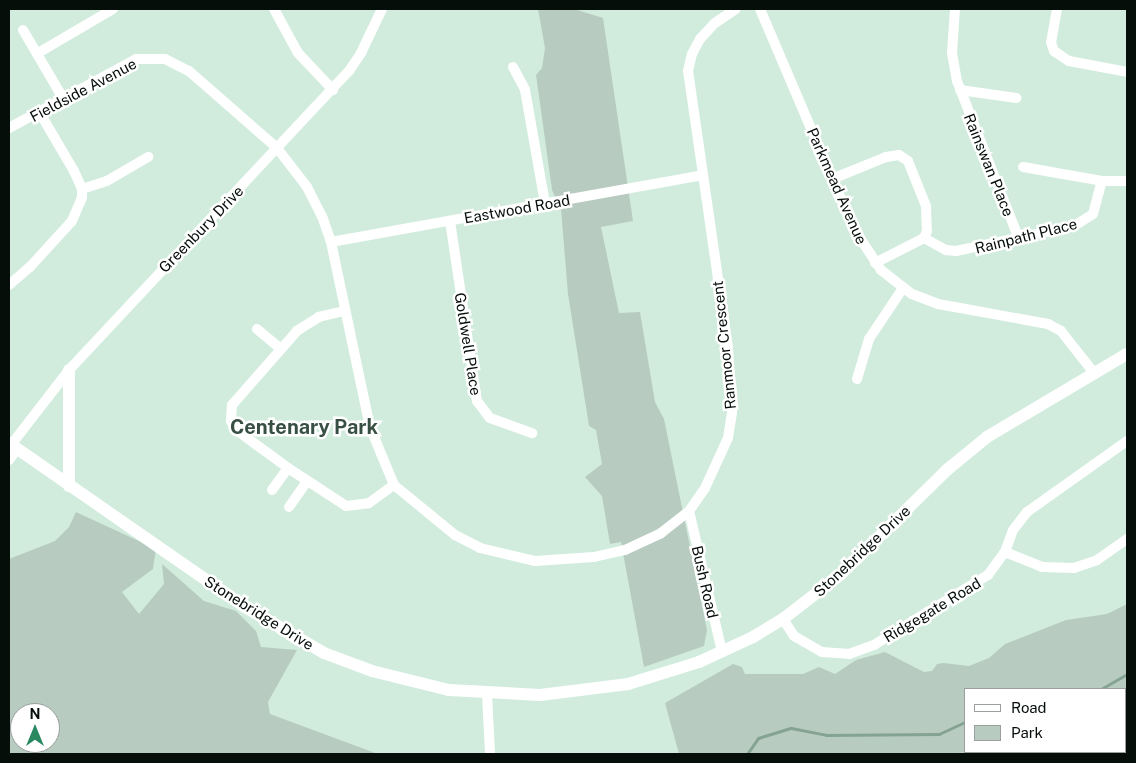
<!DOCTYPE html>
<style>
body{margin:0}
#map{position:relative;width:1136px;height:763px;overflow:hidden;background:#d1ecdd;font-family:"Public Sans",sans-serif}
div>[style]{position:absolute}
.green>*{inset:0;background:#b8cbc0}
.stream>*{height:3px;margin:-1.5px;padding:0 1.5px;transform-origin:1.5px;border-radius:1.5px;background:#85a393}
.minor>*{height:10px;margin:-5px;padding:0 5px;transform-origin:5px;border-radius:5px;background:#fff}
.tertiary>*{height:12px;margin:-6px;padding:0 6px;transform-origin:6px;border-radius:6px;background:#fff}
span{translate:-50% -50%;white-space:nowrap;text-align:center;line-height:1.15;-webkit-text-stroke:5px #fff;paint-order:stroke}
.street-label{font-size:15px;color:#060e0a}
.district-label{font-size:20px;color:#384f43;font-weight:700}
.frame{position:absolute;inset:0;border:10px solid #060e0a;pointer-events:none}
.legend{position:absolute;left:964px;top:688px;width:162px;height:65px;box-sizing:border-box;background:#fff;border:1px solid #9b9f9d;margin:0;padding:6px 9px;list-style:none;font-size:15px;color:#060e0a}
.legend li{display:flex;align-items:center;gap:10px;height:25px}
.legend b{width:25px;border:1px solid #9b9f9d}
.north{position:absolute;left:10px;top:703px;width:50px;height:50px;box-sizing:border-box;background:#fff;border:1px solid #9b9f9d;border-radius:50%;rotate:0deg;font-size:14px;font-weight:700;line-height:20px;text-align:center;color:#060e0a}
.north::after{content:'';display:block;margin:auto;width:18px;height:22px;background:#298860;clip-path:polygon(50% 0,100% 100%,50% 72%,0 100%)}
</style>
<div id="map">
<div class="green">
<div style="clip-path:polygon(538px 9px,574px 9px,603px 18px,633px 221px,601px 227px,619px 313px,640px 312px,655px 402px,664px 419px,707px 630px,704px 646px,644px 667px,621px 542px,610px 544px,602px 496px,585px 477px,602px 464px,596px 430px,589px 426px,568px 294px,561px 209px,552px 190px,538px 89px,536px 75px,542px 68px,545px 48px)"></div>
<div style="clip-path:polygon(evenodd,76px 512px,156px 549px,153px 569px,122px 592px,139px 614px,164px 584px,162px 564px,204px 601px,236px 611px,256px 631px,261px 647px,297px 650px,268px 702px,270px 714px,378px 754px,9px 754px,9px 559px,55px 541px,69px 527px,76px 512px,20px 713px,50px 713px,50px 743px,20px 743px,20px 713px)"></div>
<div style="clip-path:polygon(evenodd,1127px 604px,1127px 754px,679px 754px,665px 703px,733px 664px,742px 667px,745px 674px,803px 674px,819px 667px,835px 674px,856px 660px,885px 652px,924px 672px,932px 671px,937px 664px,944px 663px,969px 666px,989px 658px,1005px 644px,1066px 620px,1107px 614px,1127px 604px,965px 689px,1125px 689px,1125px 752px,965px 752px,965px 689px)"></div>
</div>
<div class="stream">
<div style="left:1101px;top:689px;width:30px;rotate:-30deg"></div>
<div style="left:747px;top:754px;width:19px;rotate:-55deg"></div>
<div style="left:758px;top:738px;width:34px;rotate:-17deg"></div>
<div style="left:791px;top:728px;width:36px;rotate:11deg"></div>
<div style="left:826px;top:735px;width:113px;rotate:-0.5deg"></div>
<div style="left:939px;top:734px;width:29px;rotate:-25deg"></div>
</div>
<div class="minor">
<div style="left:274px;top:9px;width:50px;rotate:61.4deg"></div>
<div style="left:298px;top:53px;width:51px;rotate:46.6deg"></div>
<div style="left:760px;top:9px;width:239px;rotate:66.9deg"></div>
<div style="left:854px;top:229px;width:49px;rotate:56.6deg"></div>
<div style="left:881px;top:270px;width:39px;rotate:38deg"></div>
<div style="left:912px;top:294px;width:28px;rotate:21deg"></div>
<div style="left:938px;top:304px;width:112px;rotate:10.3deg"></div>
<div style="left:1048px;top:324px;width:15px;rotate:28deg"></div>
<div style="left:1061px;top:331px;width:53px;rotate:51.8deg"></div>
<div style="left:955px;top:9px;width:44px;rotate:93.9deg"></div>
<div style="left:952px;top:53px;width:28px;rotate:80deg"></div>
<div style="left:957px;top:81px;width:170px;rotate:68.6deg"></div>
<div style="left:1057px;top:9px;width:34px;rotate:100deg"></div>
<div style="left:1051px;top:42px;width:9px;rotate:72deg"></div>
<div style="left:1054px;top:51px;width:18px;rotate:34deg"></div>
<div style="left:1069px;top:61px;width:59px;rotate:10.7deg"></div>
<div style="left:23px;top:30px;width:81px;rotate:59.6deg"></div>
<div style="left:38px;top:53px;width:87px;rotate:-30.4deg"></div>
<div style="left:513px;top:67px;width:26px;rotate:62deg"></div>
<div style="left:525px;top:90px;width:116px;rotate:80deg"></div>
<div style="left:960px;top:90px;width:57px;rotate:8.1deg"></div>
<div style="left:9px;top:128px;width:145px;rotate:-28.5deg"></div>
<div style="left:136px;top:59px;width:29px"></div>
<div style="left:165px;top:59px;width:27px;rotate:27deg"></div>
<div style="left:189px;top:71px;width:117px;rotate:41.2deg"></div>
<div style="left:277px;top:148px;width:49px;rotate:52.4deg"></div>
<div style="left:307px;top:187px;width:33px;rotate:63deg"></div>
<div style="left:322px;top:216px;width:28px;rotate:71deg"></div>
<div style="left:331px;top:242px;width:189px;rotate:78.1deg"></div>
<div style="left:370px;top:427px;width:63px;rotate:67.5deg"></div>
<div style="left:394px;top:485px;width:79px;rotate:39.3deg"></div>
<div style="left:455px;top:535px;width:28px;rotate:27deg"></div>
<div style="left:480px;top:548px;width:57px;rotate:13.3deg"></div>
<div style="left:535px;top:561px;width:59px;rotate:-3.9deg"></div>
<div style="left:594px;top:557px;width:32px;rotate:-13deg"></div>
<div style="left:625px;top:550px;width:40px;rotate:-25deg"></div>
<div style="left:661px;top:533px;width:36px;rotate:-38deg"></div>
<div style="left:689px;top:511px;width:28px;rotate:-55deg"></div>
<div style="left:705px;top:488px;width:55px;rotate:-65.3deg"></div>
<div style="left:728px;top:438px;width:25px;rotate:-81deg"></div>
<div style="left:732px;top:413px;width:65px;rotate:-93.5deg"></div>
<div style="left:728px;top:348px;width:280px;rotate:-98.2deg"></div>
<div style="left:688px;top:71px;width:17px;rotate:-77deg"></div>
<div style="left:692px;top:54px;width:17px;rotate:-62deg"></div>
<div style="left:700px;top:39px;width:22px;rotate:-47deg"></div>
<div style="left:715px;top:23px;width:25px;rotate:-34deg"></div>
<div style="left:1023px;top:167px;width:80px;rotate:10deg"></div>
<div style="left:1102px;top:181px;width:25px"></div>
<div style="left:832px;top:179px;width:58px;rotate:-22.2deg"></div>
<div style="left:886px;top:157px;width:13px;rotate:-9deg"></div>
<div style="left:899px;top:155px;width:11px;rotate:34deg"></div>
<div style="left:908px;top:161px;width:48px;rotate:68.2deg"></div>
<div style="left:926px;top:206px;width:25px;rotate:88deg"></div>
<div style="left:927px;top:231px;width:8px;rotate:113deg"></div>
<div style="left:924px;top:238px;width:55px;rotate:153deg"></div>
<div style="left:82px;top:189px;width:26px;rotate:-18deg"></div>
<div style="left:107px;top:181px;width:48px;rotate:-30.3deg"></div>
<div style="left:450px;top:221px;width:182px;rotate:81.5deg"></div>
<div style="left:477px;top:401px;width:21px;rotate:53deg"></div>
<div style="left:490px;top:418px;width:45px;rotate:19.7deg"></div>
<div style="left:924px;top:238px;width:25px;rotate:29deg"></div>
<div style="left:946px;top:250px;width:10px;rotate:6deg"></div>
<div style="left:956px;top:251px;width:121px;rotate:-12deg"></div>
<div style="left:1074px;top:226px;width:22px;rotate:-32deg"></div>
<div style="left:1093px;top:214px;width:34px;rotate:-75deg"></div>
<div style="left:331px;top:242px;width:378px;rotate:-10.2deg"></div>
<div style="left:9px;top:285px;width:28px;rotate:-41deg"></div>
<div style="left:30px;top:267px;width:62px;rotate:-47.6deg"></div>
<div style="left:72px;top:221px;width:25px;rotate:-67deg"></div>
<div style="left:82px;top:198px;width:9px;rotate:-90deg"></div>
<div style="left:82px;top:189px;width:20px;rotate:-114deg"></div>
<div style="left:74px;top:171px;width:67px;rotate:-120.4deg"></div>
<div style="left:344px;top:311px;width:26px;rotate:167deg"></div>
<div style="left:319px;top:317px;width:26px;rotate:148deg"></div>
<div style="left:297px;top:331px;width:98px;rotate:131.3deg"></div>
<div style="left:232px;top:405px;width:16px;rotate:94deg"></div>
<div style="left:231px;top:421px;width:9px;rotate:63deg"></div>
<div style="left:235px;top:429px;width:66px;rotate:36.3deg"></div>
<div style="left:288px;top:468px;width:69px;rotate:33.2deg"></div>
<div style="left:346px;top:506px;width:23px;rotate:-7deg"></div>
<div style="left:369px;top:503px;width:31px;rotate:-36deg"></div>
<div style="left:257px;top:329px;width:31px;rotate:40deg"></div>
<div style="left:857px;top:379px;width:42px;rotate:-73.3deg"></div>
<div style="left:869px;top:339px;width:61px;rotate:-56.3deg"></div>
<div style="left:11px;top:445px;width:95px;rotate:-52.3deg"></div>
<div style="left:69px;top:370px;width:410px;rotate:-46.9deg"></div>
<div style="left:349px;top:71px;width:22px;rotate:-56deg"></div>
<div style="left:361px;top:53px;width:49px;rotate:-64.5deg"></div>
<div style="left:9px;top:460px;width:14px;rotate:-54deg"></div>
<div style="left:272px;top:490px;width:27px;rotate:-54deg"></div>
<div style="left:289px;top:507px;width:32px;rotate:-55deg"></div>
<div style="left:689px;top:511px;width:145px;rotate:76.8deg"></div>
<div style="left:1005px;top:552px;width:40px;rotate:22deg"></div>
<div style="left:1042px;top:567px;width:32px;rotate:2deg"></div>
<div style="left:1074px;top:568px;width:24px;rotate:-19deg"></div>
<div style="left:1097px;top:560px;width:37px;rotate:-35deg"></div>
<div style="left:783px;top:619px;width:20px;rotate:57deg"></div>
<div style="left:794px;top:636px;width:32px;rotate:30deg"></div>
<div style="left:822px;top:652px;width:27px;rotate:4deg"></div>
<div style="left:849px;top:654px;width:27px;rotate:-20deg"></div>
<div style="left:874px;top:645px;width:134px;rotate:-31.6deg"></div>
<div style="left:988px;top:575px;width:29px;rotate:-54deg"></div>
<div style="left:1005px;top:552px;width:23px;rotate:-70deg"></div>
<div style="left:1013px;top:530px;width:23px;rotate:-52deg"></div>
<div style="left:1027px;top:512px;width:123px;rotate:-35.4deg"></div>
<div style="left:487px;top:694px;width:60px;rotate:87.1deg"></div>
</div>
<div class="tertiary">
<div style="left:69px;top:370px;width:116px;rotate:90deg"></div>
<div style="left:9px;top:443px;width:287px;rotate:34.8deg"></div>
<div style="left:245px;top:607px;width:91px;rotate:30.2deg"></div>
<div style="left:324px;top:653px;width:51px;rotate:20.6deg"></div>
<div style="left:372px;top:671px;width:79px;rotate:13.9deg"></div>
<div style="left:449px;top:690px;width:91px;rotate:3.1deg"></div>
<div style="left:540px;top:695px;width:89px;rotate:-7.1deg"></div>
<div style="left:628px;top:684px;width:74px;rotate:-17.2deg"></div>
<div style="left:699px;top:662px;width:60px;rotate:-24.8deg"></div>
<div style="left:753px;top:637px;width:35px;rotate:-31deg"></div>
<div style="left:783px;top:619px;width:73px;rotate:-37.8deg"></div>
<div style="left:841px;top:574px;width:150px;rotate:-44.5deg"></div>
<div style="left:948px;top:469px;width:50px;rotate:-39.4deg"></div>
<div style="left:987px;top:437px;width:163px;rotate:-30.7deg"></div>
</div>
<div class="street-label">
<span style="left:83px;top:90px;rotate:-28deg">Fieldside Avenue</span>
<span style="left:989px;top:165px;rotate:68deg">Rainswan Place</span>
<span style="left:837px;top:186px;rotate:66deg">Parkmead Avenue</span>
<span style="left:517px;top:209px;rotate:-10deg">Eastwood Road</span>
<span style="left:201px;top:229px;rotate:-46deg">Greenbury Drive</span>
<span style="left:1026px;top:236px;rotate:-14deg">Rainpath Place</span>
<span style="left:468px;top:344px;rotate:81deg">Goldwell Place</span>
<span style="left:724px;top:345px;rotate:-96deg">Ranmoor Crescent</span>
<span style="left:862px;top:551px;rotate:-43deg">Stonebridge Drive</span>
<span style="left:705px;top:582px;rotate:77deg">Bush Road</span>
<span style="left:932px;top:610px;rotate:-31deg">Ridgegate Road</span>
<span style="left:259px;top:613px;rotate:32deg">Stonebridge Drive</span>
</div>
<div class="district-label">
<span style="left:304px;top:427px">Centenary Park</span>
</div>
<div class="frame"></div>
<ul class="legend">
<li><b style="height:6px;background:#fff"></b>Road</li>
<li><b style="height:14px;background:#b8cbc0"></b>Park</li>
</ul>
<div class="north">N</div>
</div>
